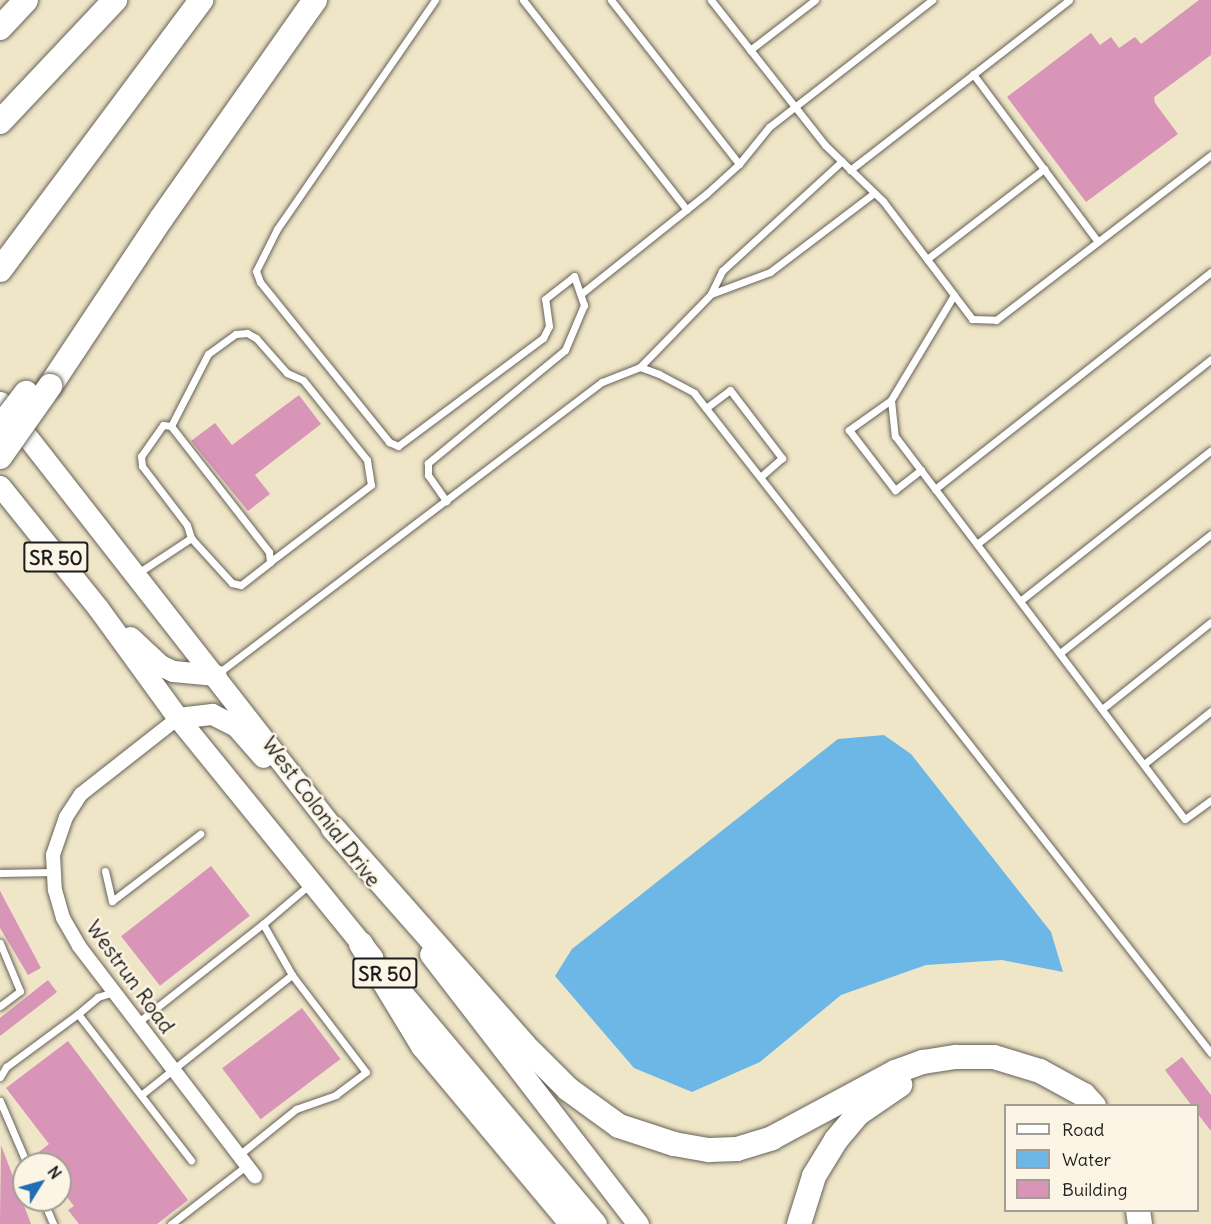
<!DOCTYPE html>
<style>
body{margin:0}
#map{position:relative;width:1211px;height:1224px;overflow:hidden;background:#efe5c7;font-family:Delius,sans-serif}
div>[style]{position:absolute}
.water>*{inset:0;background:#6cb7e5}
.building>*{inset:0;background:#d895b8;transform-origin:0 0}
.roads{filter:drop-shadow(0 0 2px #666258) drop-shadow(0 0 2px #666258)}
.service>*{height:7px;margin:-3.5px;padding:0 3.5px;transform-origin:3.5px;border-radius:3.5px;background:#fff}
.minor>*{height:14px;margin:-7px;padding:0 7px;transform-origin:7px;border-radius:7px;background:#fff}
.trunk>*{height:21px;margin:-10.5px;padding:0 10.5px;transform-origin:10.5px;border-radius:10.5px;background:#fff}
.motorway>*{height:24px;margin:-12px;padding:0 12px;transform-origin:12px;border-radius:12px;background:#fff}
.bridges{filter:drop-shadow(0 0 2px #666258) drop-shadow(0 0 2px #666258)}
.motorway-bridge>*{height:24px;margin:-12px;padding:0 12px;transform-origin:12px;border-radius:12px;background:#fff}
span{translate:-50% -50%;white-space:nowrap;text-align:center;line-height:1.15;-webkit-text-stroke:5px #fcf5e5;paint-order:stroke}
.shield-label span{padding:2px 4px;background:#fcf5e5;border:2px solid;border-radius:4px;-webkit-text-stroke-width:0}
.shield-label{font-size:20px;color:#1c1c1c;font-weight:700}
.street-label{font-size:21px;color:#1c1c1c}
.legend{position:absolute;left:1004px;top:1104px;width:195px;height:108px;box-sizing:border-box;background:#fcf5e5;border:2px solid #a29e95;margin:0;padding:8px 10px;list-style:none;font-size:18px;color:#1c1c1c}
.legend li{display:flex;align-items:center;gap:12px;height:30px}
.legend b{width:30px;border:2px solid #a29e95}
.north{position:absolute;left:12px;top:1152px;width:60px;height:60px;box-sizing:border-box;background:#fcf5e5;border:2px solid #a29e95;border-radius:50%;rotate:53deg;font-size:16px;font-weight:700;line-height:24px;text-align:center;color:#1c1c1c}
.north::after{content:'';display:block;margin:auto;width:21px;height:27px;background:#1f6fb2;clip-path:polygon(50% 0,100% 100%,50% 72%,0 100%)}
</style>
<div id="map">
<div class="water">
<div style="clip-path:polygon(884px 735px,911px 754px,1051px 932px,1063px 972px,1002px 960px,926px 965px,841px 995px,760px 1062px,692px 1092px,634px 1068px,555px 976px,572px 949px,838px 739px)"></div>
</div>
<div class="building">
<div style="clip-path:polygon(1199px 0,1211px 0,1211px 55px,1154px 97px,1155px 103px,1178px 134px,1086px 202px,1007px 97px,1091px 33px,1100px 45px,1111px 37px,1119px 48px,1135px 37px,1141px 44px)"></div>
<div style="clip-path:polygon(299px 395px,321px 424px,255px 475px,270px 494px,248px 511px,191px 441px,215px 423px,232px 445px)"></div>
<div style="left:211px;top:866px;width:63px;height:114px;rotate:52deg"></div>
<div style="clip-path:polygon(0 891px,41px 968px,28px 975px,0 928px)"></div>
<div style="clip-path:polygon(48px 980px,57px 992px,0 1036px,0 1018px)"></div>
<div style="left:302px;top:1008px;width:64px;height:100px;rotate:53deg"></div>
<div style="clip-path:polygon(68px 1041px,188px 1200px,157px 1224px,79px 1224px,68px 1210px,74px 1206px,60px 1188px,60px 1164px,41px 1164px,35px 1155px,49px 1144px,6px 1088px)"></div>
<div style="clip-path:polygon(1182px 1057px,1211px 1095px,1211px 1131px,1197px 1113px,1197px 1106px,1192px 1106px,1165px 1070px)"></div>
<div style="clip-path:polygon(1px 1145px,31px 1224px,0 1224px)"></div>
</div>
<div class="roads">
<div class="service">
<div style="left:435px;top:0;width:278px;rotate:124.6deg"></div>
<div style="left:277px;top:229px;width:47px;rotate:116.6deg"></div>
<div style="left:256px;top:271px;width:12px;rotate:70deg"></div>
<div style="left:260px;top:282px;width:206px;rotate:51.1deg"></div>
<div style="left:389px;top:442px;width:10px;rotate:24deg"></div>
<div style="left:398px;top:446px;width:181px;rotate:-36.7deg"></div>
<div style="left:543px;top:338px;width:13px;rotate:-63deg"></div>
<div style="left:549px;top:326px;width:27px;rotate:-98deg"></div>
<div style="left:545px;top:299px;width:37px;rotate:-38deg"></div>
<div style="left:574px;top:276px;width:31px;rotate:71deg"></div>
<div style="left:584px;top:305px;width:49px;rotate:112.9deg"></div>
<div style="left:565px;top:350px;width:178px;rotate:140.5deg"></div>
<div style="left:428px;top:463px;width:12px;rotate:90deg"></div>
<div style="left:428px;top:475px;width:32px;rotate:55deg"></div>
<div style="left:523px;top:0;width:266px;rotate:52deg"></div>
<div style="left:611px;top:0;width:208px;rotate:52deg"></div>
<div style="left:711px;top:0;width:184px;rotate:51.8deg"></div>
<div style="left:825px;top:145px;width:81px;rotate:44deg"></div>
<div style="left:883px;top:201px;width:118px;rotate:52.9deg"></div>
<div style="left:954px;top:295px;width:122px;rotate:121deg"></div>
<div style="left:891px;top:400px;width:36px;rotate:84deg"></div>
<div style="left:895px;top:436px;width:480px;rotate:52.9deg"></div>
<div style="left:1185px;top:819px;width:32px;rotate:-36deg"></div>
<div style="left:750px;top:50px;width:82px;rotate:-37.6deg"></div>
<div style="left:973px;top:74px;width:209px;rotate:53.3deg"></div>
<div style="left:842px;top:161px;width:163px;rotate:137.5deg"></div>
<div style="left:722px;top:271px;width:25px;rotate:116deg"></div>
<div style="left:711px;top:294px;width:63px;rotate:-20.4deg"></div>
<div style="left:770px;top:272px;width:131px;rotate:-37.2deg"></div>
<div style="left:850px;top:170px;width:277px;rotate:-37.8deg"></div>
<div style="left:927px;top:259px;width:148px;rotate:-37.6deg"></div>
<div style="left:582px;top:293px;width:159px;rotate:-38.6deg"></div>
<div style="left:706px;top:194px;width:45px;rotate:-42.3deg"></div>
<div style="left:739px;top:164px;width:48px;rotate:-51deg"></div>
<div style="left:769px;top:127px;width:207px;rotate:-37.9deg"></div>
<div style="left:954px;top:295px;width:30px;rotate:53deg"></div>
<div style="left:972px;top:319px;width:24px;rotate:2deg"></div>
<div style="left:996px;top:320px;width:271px;rotate:-37.5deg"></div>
<div style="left:640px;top:367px;width:102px;rotate:-45.8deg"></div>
<div style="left:891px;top:400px;width:52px;rotate:144.5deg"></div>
<div style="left:849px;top:430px;width:76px;rotate:52.5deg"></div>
<div style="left:895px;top:490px;width:33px;rotate:-38deg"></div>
<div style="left:706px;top:408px;width:30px;rotate:-37deg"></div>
<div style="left:730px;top:390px;width:86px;rotate:52.6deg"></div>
<div style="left:782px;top:458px;width:29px;rotate:139deg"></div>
<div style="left:171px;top:426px;width:81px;rotate:-62.8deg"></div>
<div style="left:208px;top:354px;width:34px;rotate:-36deg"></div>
<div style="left:236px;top:334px;width:11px;rotate:-5deg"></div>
<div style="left:247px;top:333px;width:10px;rotate:29deg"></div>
<div style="left:256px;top:338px;width:47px;rotate:48.5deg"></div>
<div style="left:287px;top:373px;width:17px;rotate:24deg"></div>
<div style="left:303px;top:380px;width:102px;rotate:51.3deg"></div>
<div style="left:367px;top:460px;width:25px;rotate:81deg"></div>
<div style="left:371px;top:485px;width:127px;rotate:142.7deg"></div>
<div style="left:935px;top:489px;width:351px;rotate:-38.2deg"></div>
<div style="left:977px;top:544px;width:298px;rotate:-38.3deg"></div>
<div style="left:138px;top:573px;width:64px;rotate:-33.4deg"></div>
<div style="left:191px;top:538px;width:61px;rotate:47.7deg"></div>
<div style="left:232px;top:583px;width:9px;rotate:13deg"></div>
<div style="left:241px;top:585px;width:37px;rotate:-38deg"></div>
<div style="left:270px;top:562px;width:10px;rotate:-96deg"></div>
<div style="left:269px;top:552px;width:160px;rotate:-127.9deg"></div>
<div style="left:171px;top:426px;width:8px;rotate:-173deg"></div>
<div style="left:163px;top:425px;width:38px;rotate:125deg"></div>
<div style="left:141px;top:456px;width:10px;rotate:84deg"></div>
<div style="left:142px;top:466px;width:74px;rotate:52.7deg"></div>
<div style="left:187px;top:525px;width:14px;rotate:73deg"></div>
<div style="left:1020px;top:601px;width:243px;rotate:-38.3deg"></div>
<div style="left:1060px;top:653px;width:192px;rotate:-38.2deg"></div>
<div style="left:217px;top:674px;width:483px;rotate:-37.2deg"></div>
<div style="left:602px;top:382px;width:41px;rotate:-21.5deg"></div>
<div style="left:640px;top:367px;width:20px;rotate:20deg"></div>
<div style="left:659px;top:374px;width:40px;rotate:28deg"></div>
<div style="left:694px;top:393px;width:838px;rotate:51.93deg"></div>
<div style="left:1102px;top:709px;width:139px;rotate:-38.6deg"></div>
<div style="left:1144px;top:764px;width:85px;rotate:-38.3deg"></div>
<div style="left:105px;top:871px;width:31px;rotate:77deg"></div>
<div style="left:112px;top:901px;width:111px;rotate:-37.3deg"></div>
<div style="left:0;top:873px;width:54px;rotate:-1.1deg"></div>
<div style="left:0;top:943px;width:52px;rotate:67.4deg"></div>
<div style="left:20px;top:991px;width:25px;rotate:143deg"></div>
<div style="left:292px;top:975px;width:59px;rotate:-119.6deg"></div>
<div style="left:263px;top:924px;width:62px;rotate:-40.4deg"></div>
<div style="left:114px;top:992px;width:17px;rotate:163deg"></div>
<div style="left:98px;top:997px;width:26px;rotate:140deg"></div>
<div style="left:78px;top:1014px;width:185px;rotate:52.3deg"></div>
<div style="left:137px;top:1023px;width:160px;rotate:-38.2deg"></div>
<div style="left:0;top:1077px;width:12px;rotate:-59deg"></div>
<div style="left:6px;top:1067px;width:89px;rotate:-36.4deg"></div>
<div style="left:141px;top:1095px;width:193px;rotate:-38.5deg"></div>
<div style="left:292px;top:975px;width:122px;rotate:52.7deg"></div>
<div style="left:366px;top:1072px;width:38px;rotate:143deg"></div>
<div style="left:336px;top:1095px;width:42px;rotate:160.7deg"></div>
<div style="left:296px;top:1109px;width:73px;rotate:141.1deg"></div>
<div style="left:0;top:1101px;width:69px;rotate:66.8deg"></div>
<div style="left:43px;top:1200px;width:26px;rotate:67deg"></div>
<div style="left:171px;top:1224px;width:96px;rotate:-37.8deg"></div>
</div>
<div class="minor">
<div style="left:178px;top:718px;width:123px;rotate:141.9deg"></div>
<div style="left:81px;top:794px;width:27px;rotate:123deg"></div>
<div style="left:66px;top:817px;width:40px;rotate:108.9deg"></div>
<div style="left:53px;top:855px;width:35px;rotate:87deg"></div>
<div style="left:55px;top:890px;width:29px;rotate:74deg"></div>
<div style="left:63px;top:918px;width:32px;rotate:60deg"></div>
<div style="left:79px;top:946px;width:290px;rotate:52.6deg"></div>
</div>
<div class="trunk">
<div style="left:0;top:402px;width:557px;rotate:52deg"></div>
<div style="left:0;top:486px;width:156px;rotate:51.2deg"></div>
<div style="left:98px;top:608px;width:136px;rotate:54deg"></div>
<div style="left:178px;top:718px;width:308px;rotate:50.9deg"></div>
<div style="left:130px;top:637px;width:41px;rotate:43deg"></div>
<div style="left:160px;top:665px;width:14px;rotate:25deg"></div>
<div style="left:173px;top:671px;width:43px;rotate:5.3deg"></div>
<div style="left:178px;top:718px;width:34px;rotate:-7deg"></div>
<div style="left:212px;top:714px;width:27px;rotate:27deg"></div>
<div style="left:236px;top:726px;width:41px;rotate:48.9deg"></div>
<div style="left:430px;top:954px;width:341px;rotate:52.4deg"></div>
<div style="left:394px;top:983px;width:314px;rotate:50deg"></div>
</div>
<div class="motorway">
<div style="left:0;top:28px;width:38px;rotate:-47deg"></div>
<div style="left:0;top:122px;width:168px;rotate:-46.7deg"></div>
<div style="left:0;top:270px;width:337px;rotate:-53.3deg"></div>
<div style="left:50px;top:386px;width:201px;rotate:-56.4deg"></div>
<div style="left:161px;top:219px;width:268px;rotate:-54.9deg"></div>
<div style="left:333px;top:828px;width:289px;rotate:48.6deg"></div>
<div style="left:524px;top:1045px;width:62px;rotate:45deg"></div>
<div style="left:568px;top:1089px;width:63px;rotate:36deg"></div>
<div style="left:619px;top:1126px;width:58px;rotate:18.1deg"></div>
<div style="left:674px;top:1144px;width:36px;rotate:10deg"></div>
<div style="left:709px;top:1150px;width:28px;rotate:-2deg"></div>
<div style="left:737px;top:1149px;width:37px;rotate:-17deg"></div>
<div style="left:772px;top:1138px;width:140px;rotate:-28.2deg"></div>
<div style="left:895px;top:1072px;width:30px;rotate:-20deg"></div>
<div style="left:923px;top:1062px;width:33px;rotate:-9deg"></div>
<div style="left:956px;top:1057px;width:38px"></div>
<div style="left:994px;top:1057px;width:48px;rotate:16.9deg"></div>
<div style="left:1040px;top:1071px;width:50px;rotate:28.6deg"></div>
<div style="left:1084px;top:1095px;width:15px;rotate:48deg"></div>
<div style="left:361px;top:944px;width:119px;rotate:58.7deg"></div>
<div style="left:423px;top:1046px;width:232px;rotate:50.1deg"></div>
<div style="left:1138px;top:1210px;width:14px;rotate:82deg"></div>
<div style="left:799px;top:1224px;width:50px;rotate:-72.6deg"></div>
<div style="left:814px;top:1176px;width:42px;rotate:-58.6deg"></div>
<div style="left:836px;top:1140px;width:35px;rotate:-50deg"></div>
<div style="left:859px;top:1113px;width:50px;rotate:-34.3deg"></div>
</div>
</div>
<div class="bridges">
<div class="motorway-bridge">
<div style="left:0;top:427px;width:43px;rotate:-52.6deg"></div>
<div style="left:0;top:457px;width:87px;rotate:-54.8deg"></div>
</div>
</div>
<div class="shield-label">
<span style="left:56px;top:557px">SR 50</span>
<span style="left:385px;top:973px">SR 50</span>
</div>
<div class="street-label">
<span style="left:321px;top:812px;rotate:53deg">West Colonial Drive</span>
<span style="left:130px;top:977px;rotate:54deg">Westrun Road</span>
</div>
<ul class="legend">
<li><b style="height:8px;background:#fff"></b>Road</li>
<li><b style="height:16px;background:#6cb7e5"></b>Water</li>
<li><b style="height:16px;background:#d895b8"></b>Building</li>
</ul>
<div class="north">N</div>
</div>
